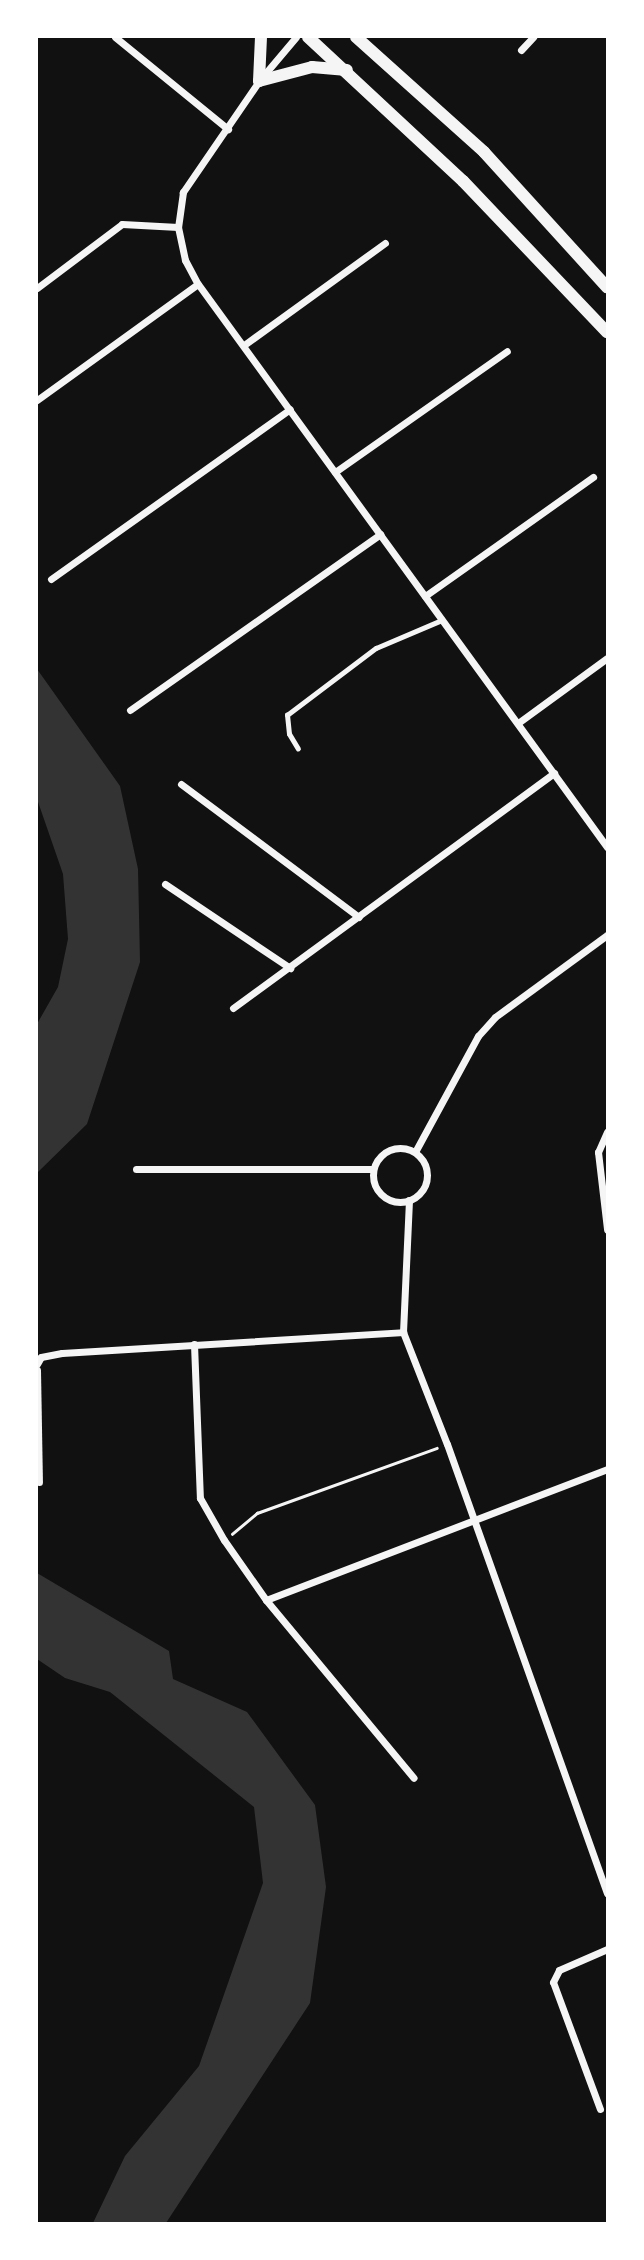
<!DOCTYPE html>
<style>
body{margin:0}
#map{position:relative;width:644px;height:2260px;overflow:hidden;background:#111;font-family:"IBM Plex Sans",sans-serif}
div>[style]{position:absolute}
.water>*{inset:0;background:#333}
.path>*{height:2.5px;margin:-1.25px;padding:0 1.25px;transform-origin:1.25px;border-radius:1.25px;background:#f5f5f5}
.service>*{height:4.5px;margin:-2.25px;padding:0 2.25px;transform-origin:2.25px;border-radius:2.25px;background:#f5f5f5}
.minor>*{height:7px;margin:-3.5px;padding:0 3.5px;transform-origin:3.5px;border-radius:3.5px;background:#f5f5f5}
.minor>.ring{margin:-3.5px;padding:0;box-sizing:content-box;background:none;border:7px solid #f5f5f5;border-radius:50%}
.tertiary>*{height:12px;margin:-6px;padding:0 6px;transform-origin:6px;border-radius:6px;background:#f5f5f5}
span{translate:-50% -50%;white-space:nowrap;text-align:center;line-height:1.15;-webkit-text-stroke:7px #fff;paint-order:stroke}
.frame{position:absolute;inset:0;border:38px solid #fff;pointer-events:none}
</style>
<div id="map">
<div class="water">
<div style="clip-path:polygon(37px 669px,120px 786px,138px 869px,140px 962px,87px 1124px,37px 1173px,37px 1024px,58px 987px,68px 939px,63px 874px,37px 799px)"></div>
<div style="clip-path:polygon(37px 1573px,169px 1651px,173px 1679px,247px 1712px,315px 1805px,326px 1887px,310px 2003px,166px 2223px,93px 2223px,125px 2156px,199px 2066px,263px 1883px,254px 1807px,110px 1692px,65px 1678px,37px 1659px)"></div>
</div>
<div class="path">
<div style="left:232px;top:1534px;width:33px;rotate:-40deg"></div>
<div style="left:257px;top:1513px;width:191px;rotate:-19.9deg"></div>
</div>
<div class="service">
<div style="left:298px;top:749px;width:17px;rotate:-121deg"></div>
<div style="left:289px;top:734px;width:19px;rotate:-96deg"></div>
<div style="left:287px;top:715px;width:111px;rotate:-37deg"></div>
<div style="left:376px;top:648px;width:72px;rotate:-23deg"></div>
</div>
<div class="minor">
<div style="left:115px;top:37px;width:146px;rotate:39.2deg"></div>
<div style="left:296px;top:37px;width:57px;rotate:130.1deg"></div>
<div style="left:259px;top:81px;width:135px;rotate:124.4deg"></div>
<div style="left:183px;top:192px;width:35px;rotate:98deg"></div>
<div style="left:178px;top:227px;width:34px;rotate:78deg"></div>
<div style="left:185px;top:260px;width:27px;rotate:62deg"></div>
<div style="left:198px;top:284px;width:696px;rotate:54deg"></div>
<div style="left:521px;top:50px;width:18px;rotate:-47deg"></div>
<div style="left:37px;top:288px;width:106px;rotate:-37deg"></div>
<div style="left:122px;top:224px;width:56px;rotate:3.1deg"></div>
<div style="left:244px;top:345px;width:174px;rotate:-35.9deg"></div>
<div style="left:37px;top:400px;width:198px;rotate:-35.8deg"></div>
<div style="left:335px;top:472px;width:210px;rotate:-35.1deg"></div>
<div style="left:51px;top:579px;width:293px;rotate:-35.4deg"></div>
<div style="left:425px;top:596px;width:206px;rotate:-35.3deg"></div>
<div style="left:130px;top:710px;width:306px;rotate:-35.1deg"></div>
<div style="left:518px;top:723px;width:110px;rotate:-36.1deg"></div>
<div style="left:181px;top:784px;width:222px;rotate:36.8deg"></div>
<div style="left:165px;top:884px;width:151px;rotate:33.9deg"></div>
<div style="left:233px;top:1008px;width:398px;rotate:-36.2deg"></div>
<div style="left:607px;top:1132px;width:22px;rotate:114deg"></div>
<div style="left:598px;top:1152px;width:78px;rotate:83.3deg"></div>
<div class="ring" style="left:373px;top:1148px;width:47px;height:47px"></div>
<div style="left:415px;top:1152px;width:132px;rotate:-61.5deg"></div>
<div style="left:478px;top:1036px;width:25px;rotate:-48deg"></div>
<div style="left:495px;top:1017px;width:139px;rotate:-36.2deg"></div>
<div style="left:136px;top:1169px;width:237px"></div>
<div style="left:409px;top:1200px;width:132px;rotate:92.6deg"></div>
<div style="left:403px;top:1332px;width:120px;rotate:68.6deg"></div>
<div style="left:447px;top:1444px;width:477px;rotate:70.4deg"></div>
<div style="left:194px;top:1344px;width:154px;rotate:87.8deg"></div>
<div style="left:200px;top:1498px;width:48px;rotate:60.3deg"></div>
<div style="left:224px;top:1540px;width:73px;rotate:55deg"></div>
<div style="left:266px;top:1600px;width:231px;rotate:50.3deg"></div>
<div style="left:37px;top:1364px;width:8px;rotate:-60deg"></div>
<div style="left:41px;top:1357px;width:21px;rotate:-11deg"></div>
<div style="left:62px;top:1353px;width:342px;rotate:-3.5deg"></div>
<div style="left:37px;top:1370px;width:112px;rotate:89deg"></div>
<div style="left:266px;top:1600px;width:365px;rotate:-21deg"></div>
<div style="left:600px;top:2109px;width:135px;rotate:-110.3deg"></div>
<div style="left:553px;top:1982px;width:13px;rotate:-63deg"></div>
<div style="left:559px;top:1970px;width:52px;rotate:-23.6deg"></div>
</div>
<div class="tertiary">
<div style="left:261px;top:37px;width:44px;rotate:92.6deg"></div>
<div style="left:259px;top:81px;width:55px;rotate:-14.8deg"></div>
<div style="left:312px;top:67px;width:35px;rotate:5deg"></div>
<div style="left:308px;top:37px;width:212px;rotate:42.9deg"></div>
<div style="left:463px;top:181px;width:209px;rotate:46.4deg"></div>
<div style="left:356px;top:37px;width:172px;rotate:41.9deg"></div>
<div style="left:484px;top:152px;width:183px;rotate:47.7deg"></div>
</div>
<div class="frame"></div>
</div>
